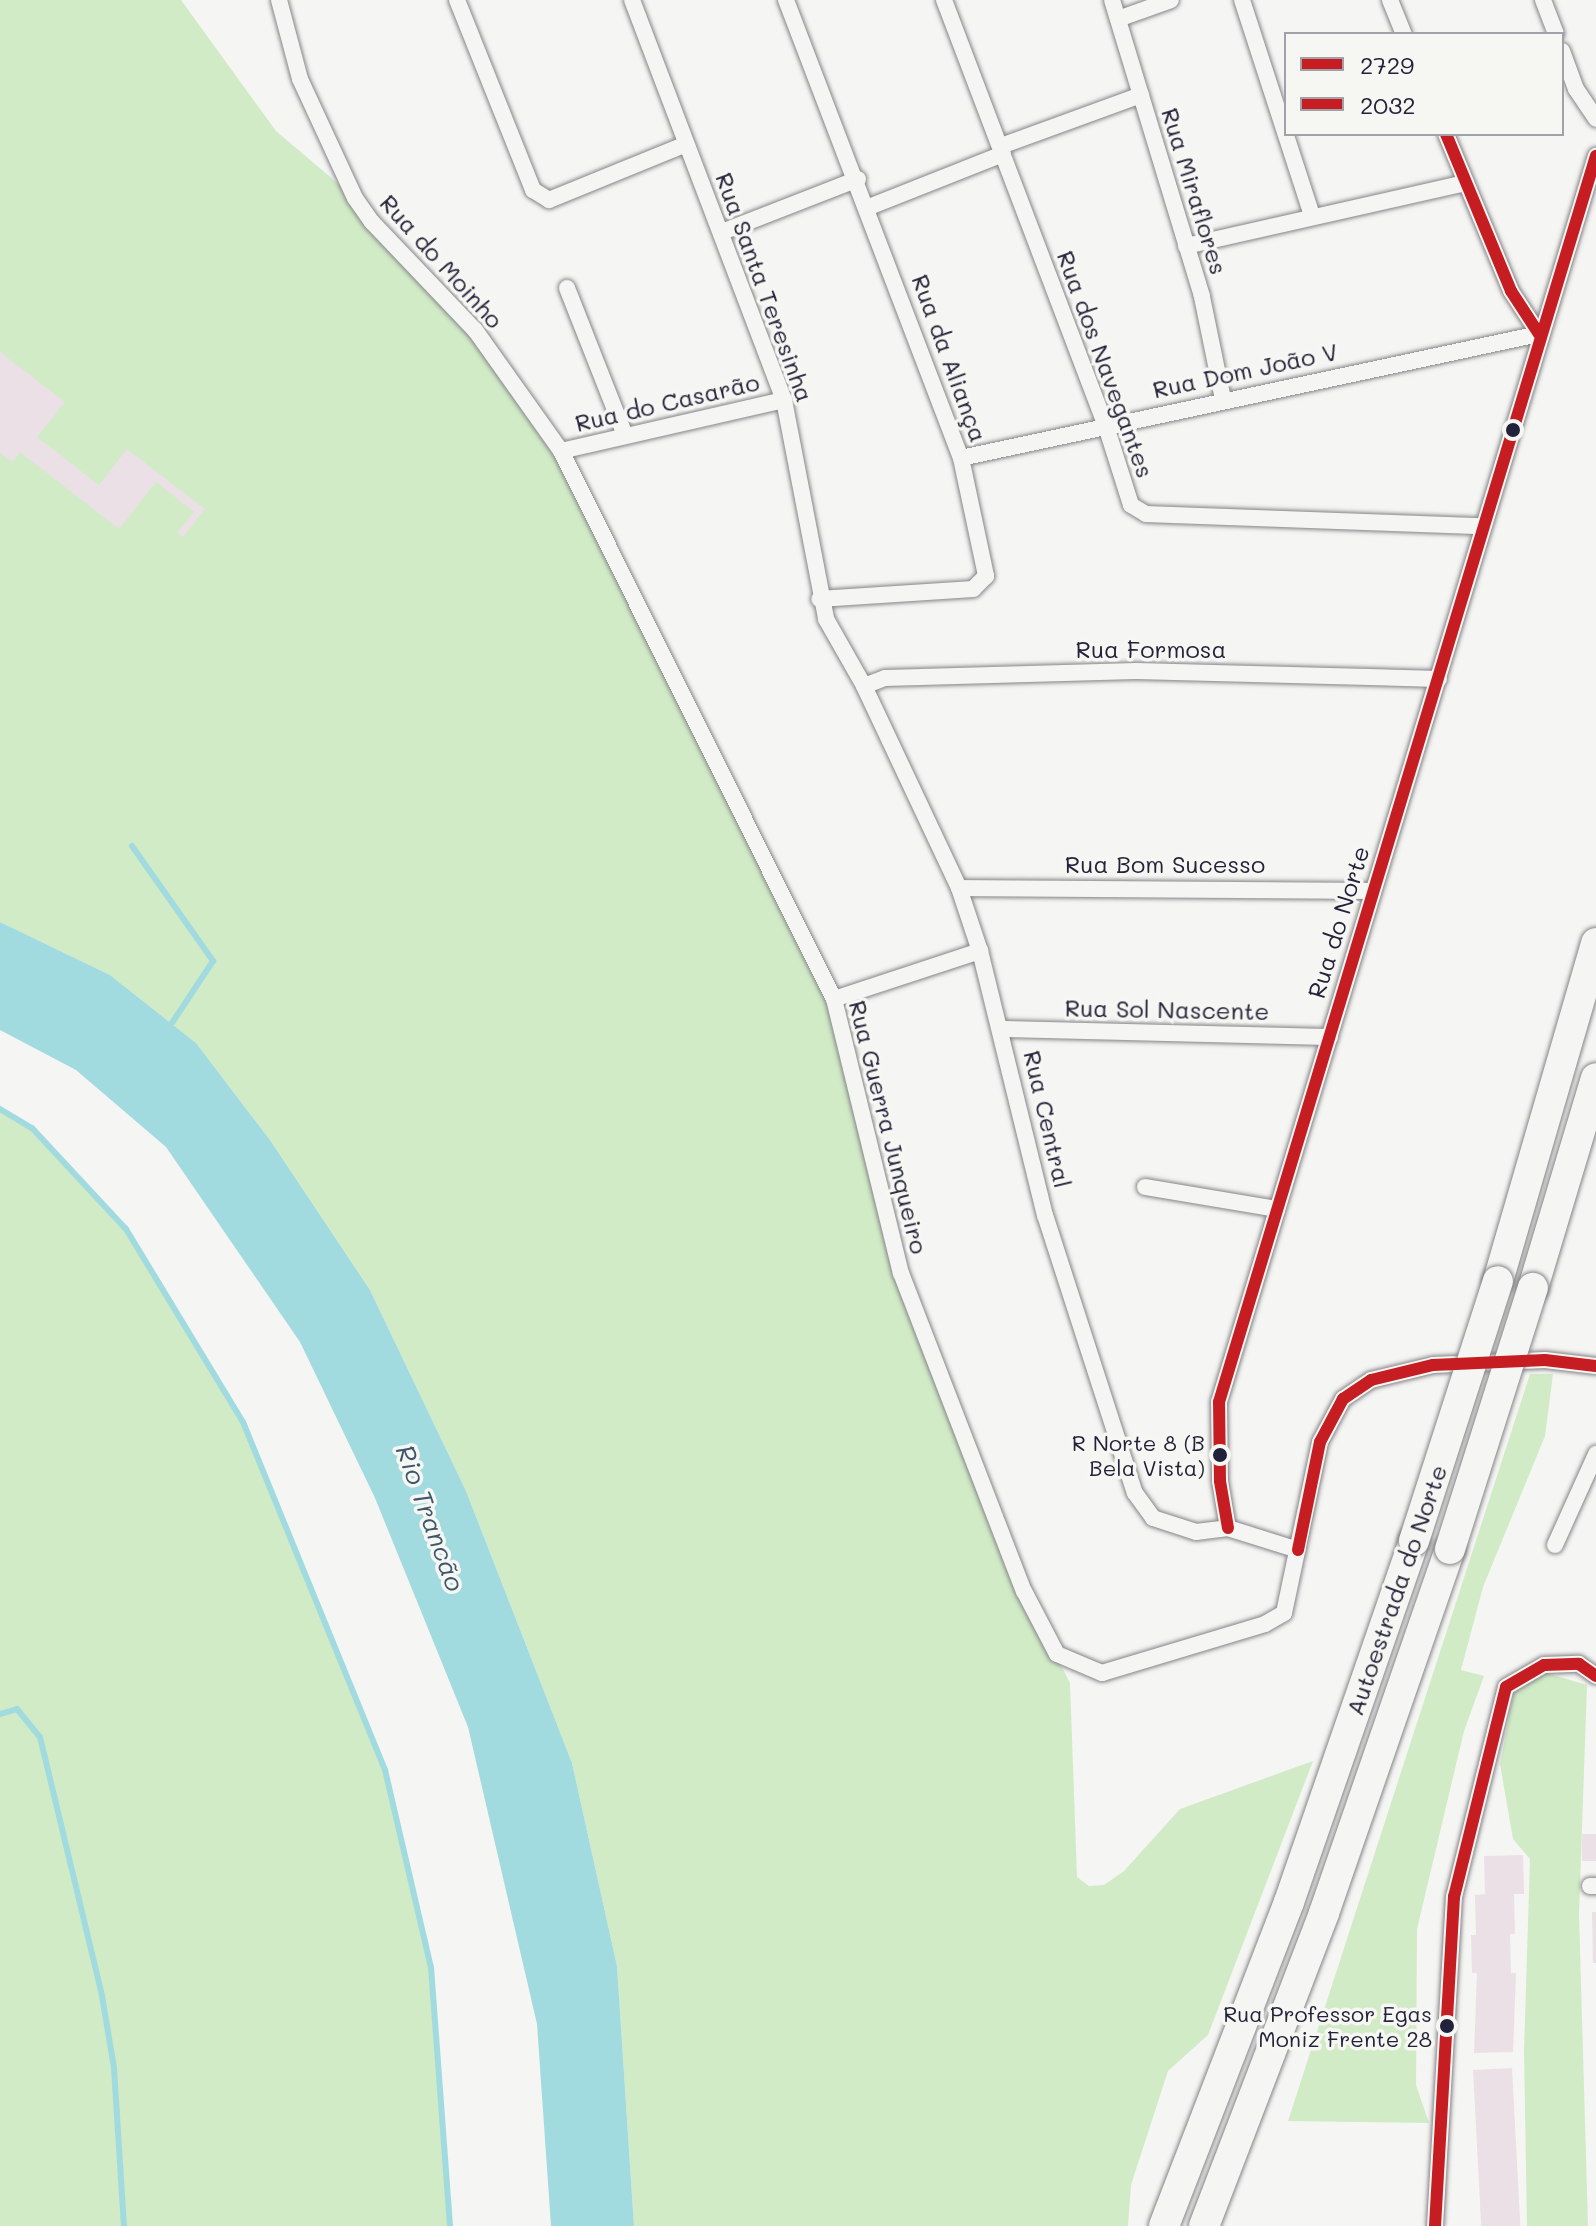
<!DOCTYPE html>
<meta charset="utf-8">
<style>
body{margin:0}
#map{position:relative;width:1596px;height:2226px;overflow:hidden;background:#f5f5f3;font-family:Mali,sans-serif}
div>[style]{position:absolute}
.green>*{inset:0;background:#d1ebc6}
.water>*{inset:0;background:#a2dbdf}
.stream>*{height:6px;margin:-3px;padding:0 3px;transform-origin:3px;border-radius:3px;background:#a2dbdf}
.building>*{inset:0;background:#eae0e5;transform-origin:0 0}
.roads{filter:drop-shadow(0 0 2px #858589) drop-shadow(0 0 2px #858589)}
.minor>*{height:16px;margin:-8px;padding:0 8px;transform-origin:8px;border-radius:8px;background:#f5f5f3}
.motorway>*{height:30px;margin:-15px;padding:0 15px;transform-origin:15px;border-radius:15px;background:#f5f5f3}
.bridges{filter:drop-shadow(0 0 2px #858589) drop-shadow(0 0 2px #858589)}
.motorway-bridge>*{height:30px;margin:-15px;padding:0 15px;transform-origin:15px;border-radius:15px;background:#f5f5f3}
.bus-1>*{height:12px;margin:-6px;padding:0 6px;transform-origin:6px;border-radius:6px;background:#c61d23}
.bus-2>*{height:12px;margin:-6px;padding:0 6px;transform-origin:6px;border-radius:6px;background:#c61d23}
.dots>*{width:22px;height:22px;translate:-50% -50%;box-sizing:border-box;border:4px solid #f6f6f2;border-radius:50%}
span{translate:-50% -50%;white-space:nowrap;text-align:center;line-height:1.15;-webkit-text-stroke:7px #f6f6f2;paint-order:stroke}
.bus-label{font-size:22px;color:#22223b}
.right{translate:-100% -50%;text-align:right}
.street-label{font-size:24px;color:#22223b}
.water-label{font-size:26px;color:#3e566a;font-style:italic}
.legend{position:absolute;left:1284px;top:32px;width:280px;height:104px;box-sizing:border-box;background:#f6f6f2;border:2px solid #a1a1a9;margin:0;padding:10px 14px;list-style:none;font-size:24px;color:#22223b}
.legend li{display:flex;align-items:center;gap:16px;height:40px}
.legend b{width:40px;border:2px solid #a1a1a9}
</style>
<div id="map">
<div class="green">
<div style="clip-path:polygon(0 0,181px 0,276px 131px,355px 198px,444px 296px,561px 451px,834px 999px,901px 1273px,1024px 1591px,1070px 1683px,1077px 1877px,1089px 1886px,1104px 1885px,1124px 1871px,1180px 1809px,1313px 1761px,1208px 2035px,1168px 2071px,1131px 2185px,1128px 2226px,634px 2226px,617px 1966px,572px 1763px,466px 1491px,370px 1290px,270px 1140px,196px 1043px,110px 975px,0 922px)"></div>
<div style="clip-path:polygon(0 1109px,32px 1128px,126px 1229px,243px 1422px,385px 1770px,431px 1967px,450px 2226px,0 2226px)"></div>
<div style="clip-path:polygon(1530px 1374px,1553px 1374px,1545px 1436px,1483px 1587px,1461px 1670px,1484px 1676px,1464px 1731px,1417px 1929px,1416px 2085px,1429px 2123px,1288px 2121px)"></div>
<div style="clip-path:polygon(1543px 1672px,1587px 1685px,1579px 1914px,1588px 2226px,1527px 2226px,1524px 2051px,1530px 1859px,1513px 1839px,1500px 1764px,1515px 1687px)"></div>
</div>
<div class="water">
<div style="clip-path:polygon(0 922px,110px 975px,196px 1043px,270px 1140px,370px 1290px,466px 1491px,572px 1763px,617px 1966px,634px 2226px,551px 2226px,537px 2024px,468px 1727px,375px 1498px,300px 1342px,166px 1147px,76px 1070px,0 1030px)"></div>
</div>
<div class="stream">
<div style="left:132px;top:846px;width:141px;rotate:54.8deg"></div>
<div style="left:213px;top:961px;width:74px;rotate:123.5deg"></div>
<div style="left:0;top:1109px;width:37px;rotate:31deg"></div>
<div style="left:32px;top:1128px;width:138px;rotate:47.1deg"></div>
<div style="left:126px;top:1229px;width:226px;rotate:58.8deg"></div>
<div style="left:243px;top:1422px;width:376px;rotate:67.8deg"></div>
<div style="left:385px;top:1770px;width:202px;rotate:76.9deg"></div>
<div style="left:431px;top:1967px;width:260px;rotate:85.8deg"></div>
<div style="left:0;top:1714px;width:18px;rotate:-16deg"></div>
<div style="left:17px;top:1709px;width:36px;rotate:51deg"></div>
<div style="left:40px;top:1737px;width:266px;rotate:76.5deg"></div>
<div style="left:102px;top:1996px;width:73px;rotate:80.5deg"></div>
<div style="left:114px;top:2068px;width:158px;rotate:86.4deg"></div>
</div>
<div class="building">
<div style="clip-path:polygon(0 352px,65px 402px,37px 437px,99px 485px,127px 449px,205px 509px,183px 537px,177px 533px,194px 512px,156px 482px,119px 529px,20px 452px,13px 462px,0 453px)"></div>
<div style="left:1582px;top:1834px;width:14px;height:27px"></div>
<div style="clip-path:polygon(1523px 1855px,1524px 1894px,1514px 1894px,1515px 1934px,1510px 1934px,1511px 1973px,1516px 1973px,1513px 2052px,1474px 2053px,1477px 1973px,1472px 1973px,1471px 1935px,1476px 1935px,1475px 1895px,1485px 1894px,1484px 1856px)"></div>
<div style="clip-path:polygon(1592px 1912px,1596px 1912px,1596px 1963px,1593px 1963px)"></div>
<div style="left:1512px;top:2068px;width:158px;height:39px;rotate:87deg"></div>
</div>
<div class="roads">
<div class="minor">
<div style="left:279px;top:0;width:82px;rotate:75.1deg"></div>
<div style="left:300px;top:79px;width:131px;rotate:65.2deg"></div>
<div style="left:355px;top:198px;width:29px;rotate:55deg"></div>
<div style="left:372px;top:222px;width:149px;rotate:46.4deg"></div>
<div style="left:475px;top:330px;width:148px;rotate:54.6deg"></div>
<div style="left:561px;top:451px;width:612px;rotate:63.52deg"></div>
<div style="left:834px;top:999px;width:282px;rotate:76.3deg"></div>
<div style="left:901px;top:1273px;width:341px;rotate:68.9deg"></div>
<div style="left:1024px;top:1591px;width:71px;rotate:62.4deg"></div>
<div style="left:1057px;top:1654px;width:49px;rotate:22.9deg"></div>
<div style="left:1102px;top:1673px;width:170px;rotate:-16.7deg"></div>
<div style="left:1265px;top:1624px;width:22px;rotate:-30deg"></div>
<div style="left:1284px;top:1613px;width:175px;rotate:-78.1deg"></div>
<div style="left:1320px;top:1442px;width:49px;rotate:-61.9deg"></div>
<div style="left:1343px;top:1399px;width:34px;rotate:-34deg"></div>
<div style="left:1371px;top:1380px;width:64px;rotate:-13.6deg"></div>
<div style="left:1433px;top:1365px;width:112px;rotate:-2.6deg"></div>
<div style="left:1545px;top:1360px;width:51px;rotate:6.7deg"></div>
<div style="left:457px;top:0;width:205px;rotate:68.2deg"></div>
<div style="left:533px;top:190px;width:19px;rotate:32deg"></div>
<div style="left:549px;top:200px;width:148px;rotate:-22.2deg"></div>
<div style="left:632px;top:0;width:428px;rotate:69.2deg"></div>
<div style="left:784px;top:400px;width:223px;rotate:79.1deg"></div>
<div style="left:826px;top:619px;width:77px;rotate:60.4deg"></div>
<div style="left:864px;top:686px;width:223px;rotate:64.8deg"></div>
<div style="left:959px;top:888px;width:66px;rotate:71.6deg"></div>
<div style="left:980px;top:951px;width:272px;rotate:76.2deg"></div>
<div style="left:1045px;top:1215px;width:292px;rotate:72.1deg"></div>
<div style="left:1135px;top:1493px;width:31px;rotate:54deg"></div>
<div style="left:1153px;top:1518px;width:45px;rotate:18deg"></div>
<div style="left:1196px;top:1532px;width:32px;rotate:-7deg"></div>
<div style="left:1228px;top:1528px;width:73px;rotate:17.4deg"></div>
<div style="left:786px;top:0;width:490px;rotate:69.1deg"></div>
<div style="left:961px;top:458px;width:121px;rotate:78deg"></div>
<div style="left:986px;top:576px;width:18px;rotate:135deg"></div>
<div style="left:973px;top:589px;width:154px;rotate:176.3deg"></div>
<div style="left:944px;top:0;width:453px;rotate:69.2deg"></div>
<div style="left:1105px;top:423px;width:86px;rotate:72.4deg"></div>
<div style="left:1131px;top:505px;width:17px;rotate:31deg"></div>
<div style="left:1146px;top:514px;width:335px;rotate:2.1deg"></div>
<div style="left:1112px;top:0;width:310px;rotate:73.1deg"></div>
<div style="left:1202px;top:297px;width:104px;rotate:78.4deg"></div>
<div style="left:1242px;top:0;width:227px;rotate:72deg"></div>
<div style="left:1390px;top:0;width:37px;rotate:68deg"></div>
<div style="left:1543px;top:0;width:36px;rotate:69deg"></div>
<div style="left:1118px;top:19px;width:56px;rotate:-19.7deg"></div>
<div style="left:1562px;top:51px;width:40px;rotate:69.8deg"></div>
<div style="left:1576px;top:89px;width:36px;rotate:56deg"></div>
<div style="left:1446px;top:134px;width:170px;rotate:67.5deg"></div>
<div style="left:1511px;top:291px;width:51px;rotate:56.9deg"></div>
<div style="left:1001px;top:146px;width:149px;rotate:-20deg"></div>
<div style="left:869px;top:207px;width:144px;rotate:-21.6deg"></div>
<div style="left:722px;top:232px;width:146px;rotate:-21.3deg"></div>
<div style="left:1186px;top:246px;width:287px;rotate:-12.7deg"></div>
<div style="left:567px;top:288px;width:156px;rotate:68.5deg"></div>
<div style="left:561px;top:451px;width:229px;rotate:-12.9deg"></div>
<div style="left:961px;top:458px;width:591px;rotate:-12.11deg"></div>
<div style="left:864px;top:686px;width:22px;rotate:-21deg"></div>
<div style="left:885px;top:678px;width:251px;rotate:-1.6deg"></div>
<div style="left:1136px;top:671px;width:303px;rotate:1.5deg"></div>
<div style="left:959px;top:888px;width:412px;rotate:0.4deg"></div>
<div style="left:834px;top:999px;width:154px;rotate:-18.2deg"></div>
<div style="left:1003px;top:1029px;width:327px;rotate:1.4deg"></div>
<div style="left:1145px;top:1187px;width:134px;rotate:9.5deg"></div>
<div style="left:1228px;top:1528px;width:48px;rotate:-99.7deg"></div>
<div style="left:1220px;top:1481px;width:79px;rotate:-90.7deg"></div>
<div style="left:1219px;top:1402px;width:1302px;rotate:-73.17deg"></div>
<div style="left:1555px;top:1545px;width:100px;rotate:-65.7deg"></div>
<div style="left:1590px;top:1886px;width:6px"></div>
<div style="left:1435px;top:2226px;width:330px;rotate:-86.7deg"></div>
<div style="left:1454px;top:1897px;width:216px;rotate:-76.1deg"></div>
<div style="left:1506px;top:1687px;width:44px;rotate:-30.1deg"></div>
<div style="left:1544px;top:1665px;width:35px;rotate:-2deg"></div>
<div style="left:1579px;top:1664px;width:21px;rotate:35deg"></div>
</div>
<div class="motorway">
<div style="left:1498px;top:1281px;width:352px;rotate:-73.8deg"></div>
<div style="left:1533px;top:1288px;width:219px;rotate:-73.3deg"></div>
<div style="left:1164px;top:2226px;width:347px;rotate:-68.9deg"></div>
<div style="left:1289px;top:1902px;width:382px;rotate:-70.9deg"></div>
<div style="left:1204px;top:2226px;width:335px;rotate:-69deg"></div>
<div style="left:1324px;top:1913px;width:385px;rotate:-70.9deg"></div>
</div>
</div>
<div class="bridges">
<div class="motorway-bridge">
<div style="left:1414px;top:1541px;width:273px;rotate:-72.1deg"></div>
<div style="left:1450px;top:1549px;width:274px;rotate:-72.4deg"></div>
</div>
</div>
<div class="bus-1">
<div style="left:1446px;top:134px;width:170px;rotate:67.5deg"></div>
<div style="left:1511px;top:291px;width:51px;rotate:56.9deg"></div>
<div style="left:1228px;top:1528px;width:48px;rotate:-99.7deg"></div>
<div style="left:1220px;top:1481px;width:79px;rotate:-90.7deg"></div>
<div style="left:1219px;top:1402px;width:1302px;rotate:-73.17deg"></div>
<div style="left:1298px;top:1550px;width:110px;rotate:-78.5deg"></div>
<div style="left:1320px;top:1442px;width:49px;rotate:-61.9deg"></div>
<div style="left:1343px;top:1399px;width:34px;rotate:-34deg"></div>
<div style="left:1371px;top:1380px;width:64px;rotate:-13.6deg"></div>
<div style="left:1433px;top:1365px;width:112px;rotate:-2.6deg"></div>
<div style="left:1545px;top:1360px;width:51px;rotate:6.7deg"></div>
</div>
<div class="bus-2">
<div style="left:1435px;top:2226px;width:330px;rotate:-86.7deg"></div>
<div style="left:1454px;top:1897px;width:216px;rotate:-76.1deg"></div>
<div style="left:1506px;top:1687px;width:44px;rotate:-30.1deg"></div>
<div style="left:1544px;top:1665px;width:35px;rotate:-2deg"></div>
<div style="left:1579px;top:1664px;width:21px;rotate:35deg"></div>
</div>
<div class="dots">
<div style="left:1513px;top:430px;background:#22223b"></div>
<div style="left:1220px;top:1455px;background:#22223b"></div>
<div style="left:1447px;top:2026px;background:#22223b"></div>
</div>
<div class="bus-label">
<span class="right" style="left:1205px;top:1455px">R Norte 8 (B<br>Bela Vista)</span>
<span class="right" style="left:1432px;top:2026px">Rua Professor Egas<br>Moniz Frente 28</span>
</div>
<div class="street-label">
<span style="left:1195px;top:191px;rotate:73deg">Rua Miraflores</span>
<span style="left:442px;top:261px;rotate:48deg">Rua do Moinho</span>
<span style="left:765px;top:287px;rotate:70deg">Rua Santa Teresinha</span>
<span style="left:950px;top:358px;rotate:70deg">Rua da Aliança</span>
<span style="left:1106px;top:364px;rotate:70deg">Rua dos Navegantes</span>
<span style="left:1245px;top:370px;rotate:-12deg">Rua Dom João V</span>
<span style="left:667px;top:402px;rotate:-13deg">Rua do Casarão</span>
<span style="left:1151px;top:649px">Rua Formosa</span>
<span style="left:1165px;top:864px">Rua Bom Sucesso</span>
<span style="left:1338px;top:922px;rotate:-73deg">Rua do Norte</span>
<span style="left:1167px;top:1009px;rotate:1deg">Rua Sol Nascente</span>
<span style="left:1048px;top:1119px;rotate:77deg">Rua Central</span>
<span style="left:889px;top:1127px;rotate:76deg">Rua Guerra Junqueiro</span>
<span style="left:1396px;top:1590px;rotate:-71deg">Autoestrada do Norte</span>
</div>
<div class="water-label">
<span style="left:430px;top:1518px;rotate:70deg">Rio Trancão</span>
</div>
<ul class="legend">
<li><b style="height:10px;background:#c61d23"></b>2729</li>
<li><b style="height:10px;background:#c61d23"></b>2032</li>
</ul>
</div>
